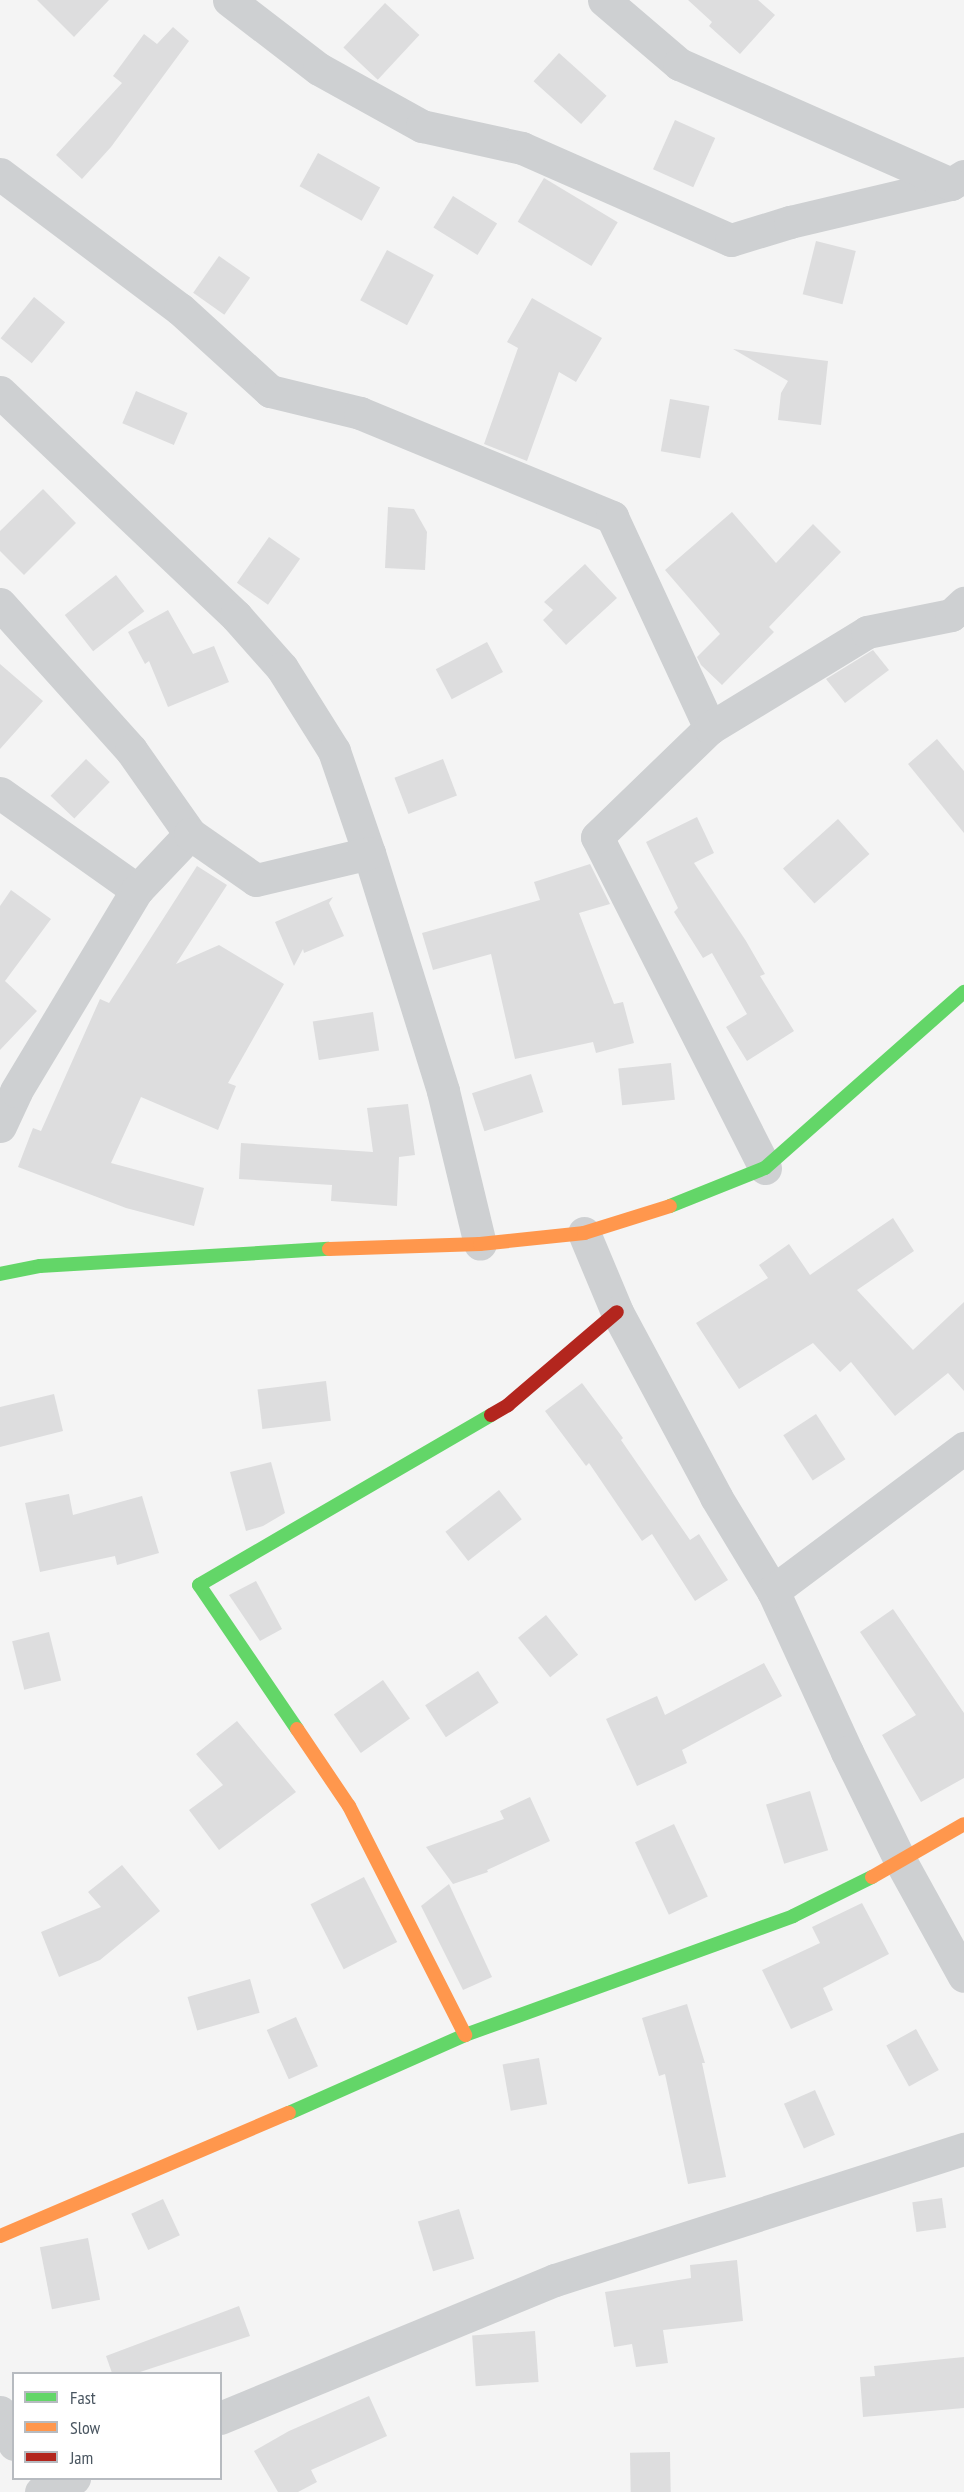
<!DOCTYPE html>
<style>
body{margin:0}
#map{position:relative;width:964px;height:2492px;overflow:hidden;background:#f4f4f4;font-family:"PT Sans Narrow",sans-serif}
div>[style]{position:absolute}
.building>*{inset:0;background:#ddddde;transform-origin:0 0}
.street>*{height:33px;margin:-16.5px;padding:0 16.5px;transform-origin:16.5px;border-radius:16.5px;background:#ced0d2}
.fast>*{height:14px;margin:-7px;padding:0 7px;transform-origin:7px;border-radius:7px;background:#63d668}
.slow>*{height:14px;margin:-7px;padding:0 7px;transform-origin:7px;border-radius:7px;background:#ff974d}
.jam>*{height:14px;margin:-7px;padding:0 7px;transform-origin:7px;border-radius:7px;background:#b3261e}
span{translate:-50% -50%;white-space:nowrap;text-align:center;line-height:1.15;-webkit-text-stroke:4.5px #fff;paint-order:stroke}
.legend{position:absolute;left:12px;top:2372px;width:210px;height:108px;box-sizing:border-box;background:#fff;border:2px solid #b7bbc0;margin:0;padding:8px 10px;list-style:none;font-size:18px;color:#4a5661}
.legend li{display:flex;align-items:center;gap:12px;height:30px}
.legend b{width:30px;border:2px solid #b7bbc0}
</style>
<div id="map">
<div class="building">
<div style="clip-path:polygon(37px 0,109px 0,74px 37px)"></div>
<div style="clip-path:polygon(688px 0,758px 0,775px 15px,740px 54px,709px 26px,712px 22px)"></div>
<div style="left:385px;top:3px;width:47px;height:61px;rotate:43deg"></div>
<div style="clip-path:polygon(173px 27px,189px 41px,111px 147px,82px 179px,56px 155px,122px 83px,113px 76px,144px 34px,157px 44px)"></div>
<div style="left:559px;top:53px;width:64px;height:38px;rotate:42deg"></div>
<div style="left:675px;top:120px;width:44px;height:54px;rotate:24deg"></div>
<div style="left:318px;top:153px;width:71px;height:38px;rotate:29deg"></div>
<div style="left:544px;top:178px;width:86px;height:51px;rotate:31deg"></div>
<div style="left:453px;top:196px;width:52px;height:37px;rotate:32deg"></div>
<div style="left:816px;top:241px;width:41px;height:55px;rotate:14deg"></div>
<div style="left:387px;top:250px;width:53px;height:57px;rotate:28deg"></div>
<div style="left:219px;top:256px;width:38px;height:45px;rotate:35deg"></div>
<div style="left:34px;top:297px;width:40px;height:53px;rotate:39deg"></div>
<div style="clip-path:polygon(532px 298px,602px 338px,576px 382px,559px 372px,527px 461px,484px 444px,518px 348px,507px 342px)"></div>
<div style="clip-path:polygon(733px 349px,828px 361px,821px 425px,778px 420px,781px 393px,788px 381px)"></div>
<div style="left:136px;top:391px;width:56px;height:35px;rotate:23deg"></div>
<div style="left:670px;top:399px;width:40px;height:53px;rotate:10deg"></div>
<div style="clip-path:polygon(43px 489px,76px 523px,24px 575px,0 551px,0 531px)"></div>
<div style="clip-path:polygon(388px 507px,414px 509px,427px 532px,425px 570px,385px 568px)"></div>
<div style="clip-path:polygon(732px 512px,776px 563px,813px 524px,841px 552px,769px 627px,774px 632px,722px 685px,701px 665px,697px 657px,720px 634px,665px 570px)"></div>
<div style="left:269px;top:537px;width:38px;height:56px;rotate:35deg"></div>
<div style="clip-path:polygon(585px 564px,617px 598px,566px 645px,543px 620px,553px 610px,544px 602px)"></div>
<div style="left:116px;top:575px;width:46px;height:65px;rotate:52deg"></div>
<div style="clip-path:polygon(168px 610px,193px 654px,214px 646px,229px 682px,168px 707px,149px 661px,145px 664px,128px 632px)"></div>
<div style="left:487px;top:642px;width:34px;height:58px;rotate:62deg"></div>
<div style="clip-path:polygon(873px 650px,889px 670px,845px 703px,826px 679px)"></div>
<div style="clip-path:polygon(0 664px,43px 701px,0 749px)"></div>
<div style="clip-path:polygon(937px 739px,964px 771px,964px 833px,908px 764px)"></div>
<div style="left:86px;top:759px;width:33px;height:51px;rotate:44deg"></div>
<div style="left:443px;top:759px;width:39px;height:52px;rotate:69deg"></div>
<div style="clip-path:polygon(697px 817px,714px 853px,694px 863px,746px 941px,765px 974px,760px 976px,794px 1031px,747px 1061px,726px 1027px,747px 1014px,712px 953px,703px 958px,674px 912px,678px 908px,646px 842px)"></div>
<div style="left:838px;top:819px;width:47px;height:74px;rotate:48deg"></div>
<div style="clip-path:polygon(590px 864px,610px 904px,579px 913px,614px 1004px,623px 1002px,634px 1043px,596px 1053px,593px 1042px,515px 1059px,491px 954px,433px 970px,422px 933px,540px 900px,534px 882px)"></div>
<div style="clip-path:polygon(197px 866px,227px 885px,176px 964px,219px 945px,284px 984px,228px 1083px,236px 1086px,218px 1130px,141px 1097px,111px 1163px,204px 1188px,194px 1226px,126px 1208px,18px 1167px,33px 1128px,41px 1131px,100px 999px,109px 1003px)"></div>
<div style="clip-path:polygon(11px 890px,51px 919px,5px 981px,37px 1011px,0 1050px,0 906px)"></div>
<div style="clip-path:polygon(333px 897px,329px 903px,344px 936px,304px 953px,303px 949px,294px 966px,275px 922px)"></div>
<div style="left:373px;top:1012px;width:39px;height:61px;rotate:81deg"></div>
<div style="left:671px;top:1063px;width:37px;height:53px;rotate:84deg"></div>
<div style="left:531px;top:1074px;width:40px;height:62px;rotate:72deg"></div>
<div style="clip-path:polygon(408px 1104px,415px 1155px,399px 1157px,397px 1206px,331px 1201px,332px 1185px,239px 1179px,241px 1143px,373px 1152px,367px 1108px)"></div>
<div style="clip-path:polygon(893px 1218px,914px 1251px,857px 1290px,913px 1350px,964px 1302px,964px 1391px,948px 1373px,895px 1416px,851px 1362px,840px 1372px,813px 1343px,739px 1389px,696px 1323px,768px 1278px,759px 1265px,789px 1244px,810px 1275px)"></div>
<div style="left:326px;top:1381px;width:40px;height:69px;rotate:83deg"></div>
<div style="clip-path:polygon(582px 1383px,623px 1438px,621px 1440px,690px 1540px,699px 1534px,728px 1580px,695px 1601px,652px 1534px,642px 1541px,589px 1463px,586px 1466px,545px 1411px)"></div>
<div style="clip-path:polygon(54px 1394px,63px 1431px,0 1447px,0 1407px)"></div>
<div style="left:816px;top:1414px;width:54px;height:39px;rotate:57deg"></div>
<div style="clip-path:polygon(271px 1462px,285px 1513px,263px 1526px,246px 1531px,230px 1472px)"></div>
<div style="left:499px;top:1490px;width:37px;height:68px;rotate:52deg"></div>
<div style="clip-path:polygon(69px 1494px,73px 1515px,142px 1496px,159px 1553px,117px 1565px,115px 1556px,40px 1572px,25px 1503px)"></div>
<div style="clip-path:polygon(256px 1581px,282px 1629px,260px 1641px,229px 1595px)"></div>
<div style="clip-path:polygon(893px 1609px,964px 1713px,964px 1778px,921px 1802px,882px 1735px,916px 1715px,860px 1632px)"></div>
<div style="left:546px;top:1615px;width:51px;height:36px;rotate:51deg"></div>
<div style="left:49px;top:1632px;width:50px;height:38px;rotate:76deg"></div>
<div style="clip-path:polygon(764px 1663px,782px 1696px,682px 1750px,687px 1763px,637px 1786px,606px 1719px,657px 1696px,665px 1715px)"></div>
<div style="left:478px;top:1671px;width:38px;height:63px;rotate:57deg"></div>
<div style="left:383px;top:1680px;width:47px;height:60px;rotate:55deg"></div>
<div style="clip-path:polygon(237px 1721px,296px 1792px,219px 1850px,189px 1810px,223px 1785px,196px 1754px)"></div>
<div style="left:810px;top:1791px;width:62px;height:46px;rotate:73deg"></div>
<div style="clip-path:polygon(530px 1797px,550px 1841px,487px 1870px,488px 1872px,453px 1884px,426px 1847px,504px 1819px,500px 1811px)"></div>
<div style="left:674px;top:1824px;width:80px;height:43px;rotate:65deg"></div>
<div style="clip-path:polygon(122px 1865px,160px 1911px,100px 1960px,59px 1977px,41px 1932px,101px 1907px,88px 1892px)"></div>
<div style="left:364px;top:1877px;width:73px;height:60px;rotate:63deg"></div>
<div style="clip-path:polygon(449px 1884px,492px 1977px,463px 1990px,421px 1906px)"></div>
<div style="clip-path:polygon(862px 1903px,889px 1954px,823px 1988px,833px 2010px,791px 2029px,762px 1970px,820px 1943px,812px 1927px)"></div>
<div style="left:250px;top:1979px;width:35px;height:65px;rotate:74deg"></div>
<div style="clip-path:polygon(687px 2004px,705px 2063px,702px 2063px,726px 2177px,688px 2184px,665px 2074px,659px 2076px,642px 2018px)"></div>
<div style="left:296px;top:2017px;width:54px;height:32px;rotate:66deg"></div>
<div style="left:916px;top:2029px;width:47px;height:34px;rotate:61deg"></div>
<div style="left:539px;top:2058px;width:47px;height:37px;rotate:80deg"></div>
<div style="left:815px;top:2090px;width:49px;height:34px;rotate:66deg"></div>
<div style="left:942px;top:2198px;width:30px;height:30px;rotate:82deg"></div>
<div style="left:163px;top:2199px;width:40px;height:35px;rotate:65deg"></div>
<div style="left:459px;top:2209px;width:52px;height:43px;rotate:73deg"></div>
<div style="left:88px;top:2238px;width:63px;height:49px;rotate:79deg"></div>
<div style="clip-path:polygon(737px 2260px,743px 2321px,663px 2330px,668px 2363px,636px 2367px,632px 2344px,614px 2347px,605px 2292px,691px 2278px,690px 2265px)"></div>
<div style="clip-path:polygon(239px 2306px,250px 2336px,137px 2373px,112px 2373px,106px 2356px)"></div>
<div style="left:535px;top:2331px;width:51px;height:63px;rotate:86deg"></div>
<div style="clip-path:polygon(964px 2357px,964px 2408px,863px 2417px,860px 2377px,875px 2376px,874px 2366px)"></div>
<div style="clip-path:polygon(369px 2396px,387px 2436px,311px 2470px,317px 2482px,298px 2492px,278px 2492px,254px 2451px,289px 2431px)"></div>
<div style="left:670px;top:2452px;width:40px;height:40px;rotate:89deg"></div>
</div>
<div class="street">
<div style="left:229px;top:0;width:113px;rotate:37.5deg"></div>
<div style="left:319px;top:69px;width:118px;rotate:29deg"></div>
<div style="left:422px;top:126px;width:102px;rotate:12.4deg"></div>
<div style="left:522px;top:148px;width:228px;rotate:23.8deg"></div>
<div style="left:731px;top:240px;width:62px;rotate:-17deg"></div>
<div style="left:790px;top:222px;width:165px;rotate:-13.3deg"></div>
<div style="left:951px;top:184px;width:15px;rotate:-32deg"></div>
<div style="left:604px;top:0;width:99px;rotate:40.5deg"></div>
<div style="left:679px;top:64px;width:297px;rotate:23.8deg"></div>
<div style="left:0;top:174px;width:225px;rotate:36.9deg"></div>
<div style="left:180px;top:309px;width:122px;rotate:42.3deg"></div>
<div style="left:270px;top:391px;width:93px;rotate:13.7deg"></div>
<div style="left:360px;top:413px;width:273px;rotate:22.4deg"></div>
<div style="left:612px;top:517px;width:233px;rotate:65.1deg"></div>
<div style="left:0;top:392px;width:325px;rotate:43.5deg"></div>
<div style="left:236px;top:616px;width:69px;rotate:48.5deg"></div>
<div style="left:282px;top:668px;width:98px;rotate:57.9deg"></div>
<div style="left:334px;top:751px;width:108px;rotate:71.1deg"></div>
<div style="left:369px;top:853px;width:249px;rotate:72.7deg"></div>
<div style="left:443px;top:1091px;width:157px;rotate:76.4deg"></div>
<div style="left:0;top:604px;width:196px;rotate:48.1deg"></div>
<div style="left:131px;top:750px;width:103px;rotate:54.9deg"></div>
<div style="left:0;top:793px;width:168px;rotate:35.3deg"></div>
<div style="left:0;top:1126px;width:38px;rotate:-65deg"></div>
<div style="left:16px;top:1091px;width:235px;rotate:-59deg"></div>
<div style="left:137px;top:890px;width:77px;rotate:-46.6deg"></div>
<div style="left:190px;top:834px;width:80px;rotate:34.9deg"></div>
<div style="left:256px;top:880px;width:116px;rotate:-13.4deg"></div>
<div style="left:765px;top:1168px;width:371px;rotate:-116.9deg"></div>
<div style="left:597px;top:837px;width:157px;rotate:-44deg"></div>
<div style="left:710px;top:728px;width:184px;rotate:-31.4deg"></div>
<div style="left:867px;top:632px;width:86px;rotate:-11.4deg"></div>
<div style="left:951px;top:615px;width:18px;rotate:-43deg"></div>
<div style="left:584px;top:1233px;width:86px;rotate:67.3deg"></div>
<div style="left:617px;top:1312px;width:210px;rotate:61.8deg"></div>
<div style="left:716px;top:1497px;width:110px;rotate:58.8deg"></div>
<div style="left:773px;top:1591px;width:177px;rotate:65.3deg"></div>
<div style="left:847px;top:1752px;width:123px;rotate:63.9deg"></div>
<div style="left:901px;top:1862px;width:130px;rotate:61.1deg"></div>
<div style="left:773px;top:1591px;width:239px;rotate:-36.8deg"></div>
<div style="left:0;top:2412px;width:35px;rotate:66deg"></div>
<div style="left:220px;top:2418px;width:362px;rotate:-22.4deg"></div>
<div style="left:555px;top:2280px;width:429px;rotate:-17.8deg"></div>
<div style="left:41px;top:2492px;width:36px;rotate:-23deg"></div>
</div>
<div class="fast">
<div style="left:670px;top:1206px;width:102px;rotate:-21.8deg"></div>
<div style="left:765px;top:1168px;width:266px;rotate:-41.5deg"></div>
<div style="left:0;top:1274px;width:41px;rotate:-11.3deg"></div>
<div style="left:40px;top:1266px;width:289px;rotate:-3.4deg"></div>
<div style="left:297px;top:1729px;width:174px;rotate:-124.2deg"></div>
<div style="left:199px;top:1585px;width:338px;rotate:-30.2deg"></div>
<div style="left:289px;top:2113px;width:193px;rotate:-23.9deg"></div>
<div style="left:465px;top:2035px;width:349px;rotate:-19.9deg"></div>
<div style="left:793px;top:1916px;width:88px;rotate:-26.3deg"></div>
</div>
<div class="slow">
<div style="left:329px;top:1249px;width:151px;rotate:-1.9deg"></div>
<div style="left:480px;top:1244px;width:105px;rotate:-6deg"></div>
<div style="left:584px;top:1233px;width:90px;rotate:-17.4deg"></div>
<div style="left:297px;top:1729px;width:93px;rotate:56deg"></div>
<div style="left:349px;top:1806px;width:257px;rotate:63.1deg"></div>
<div style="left:872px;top:1877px;width:106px;rotate:-29.9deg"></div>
<div style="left:0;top:2236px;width:314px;rotate:-23.1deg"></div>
</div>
<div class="jam">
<div style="left:491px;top:1415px;width:20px;rotate:-30deg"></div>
<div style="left:508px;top:1405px;width:143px;rotate:-40.5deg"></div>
</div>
<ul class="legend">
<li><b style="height:8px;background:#63d668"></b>Fast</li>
<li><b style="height:8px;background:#ff974d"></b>Slow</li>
<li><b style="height:8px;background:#b3261e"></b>Jam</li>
</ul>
</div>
